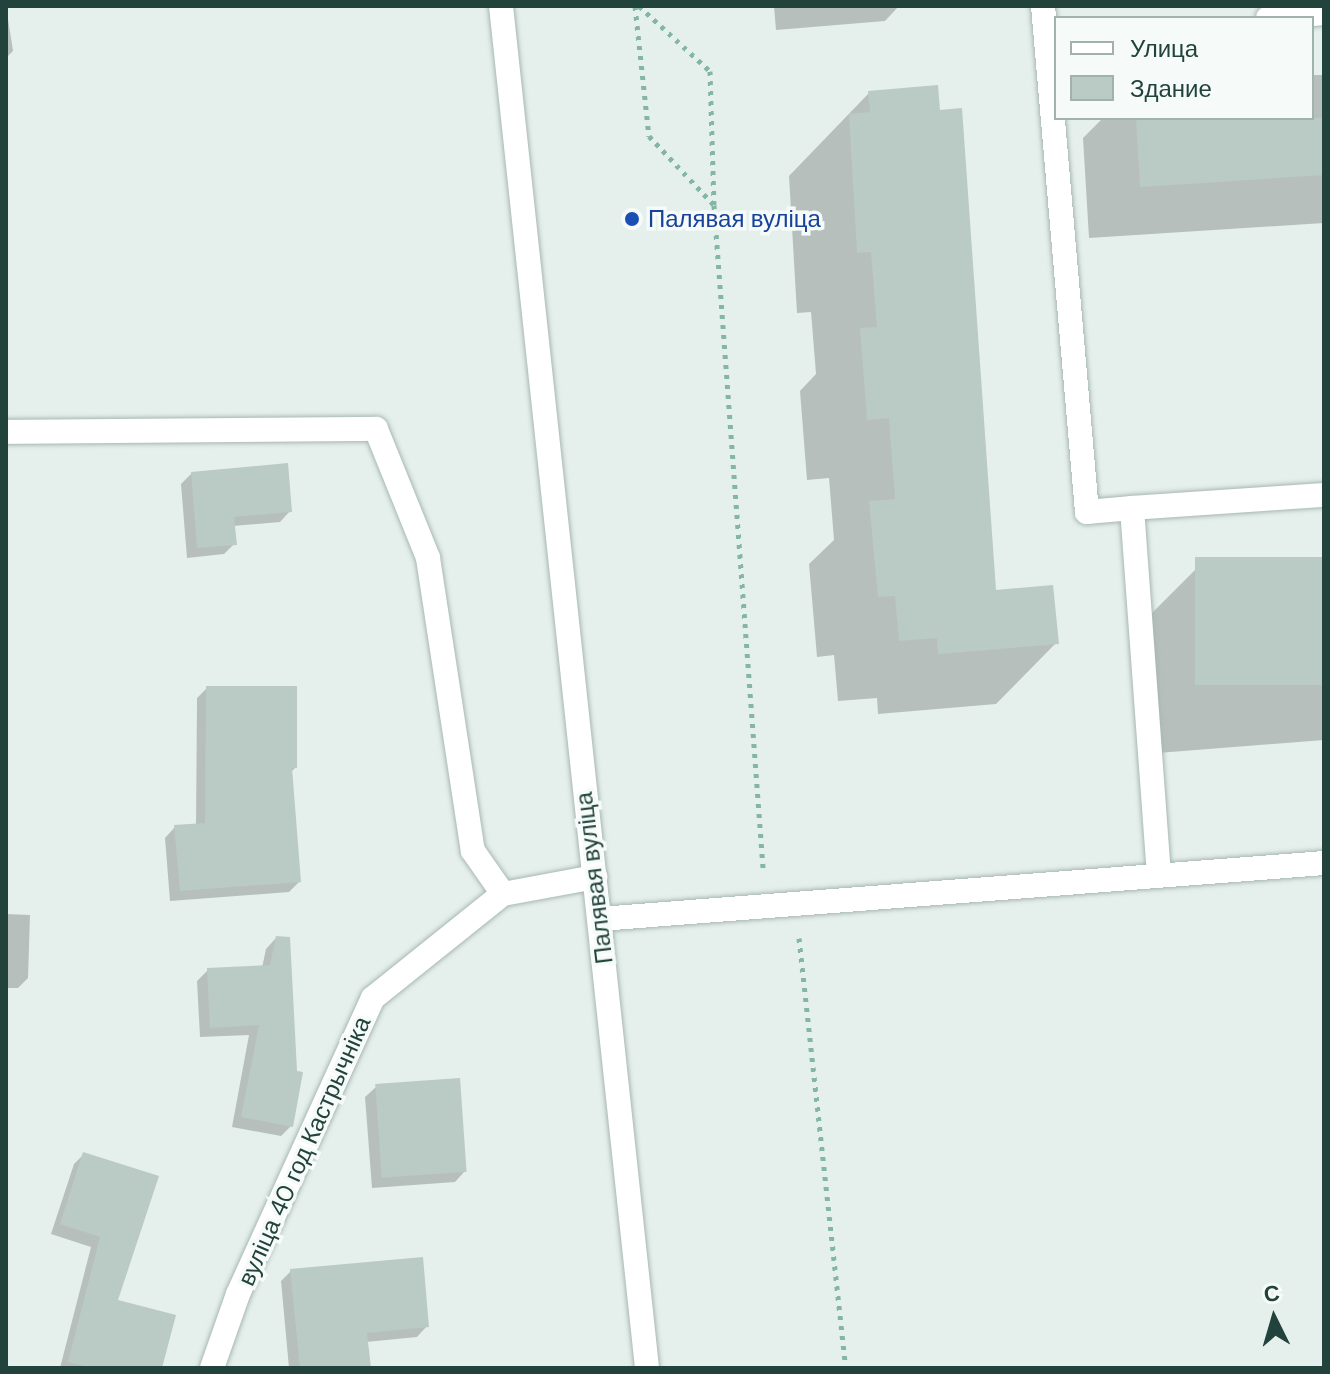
<!DOCTYPE html>
<meta charset="utf-8">
<style>
body{margin:0}
#map{position:relative;width:1330px;height:1374px;overflow:hidden;background:#e5efeb;font-family:"DM Sans",sans-serif}
div>[style]{position:absolute}
.shadow>*{inset:0;background:#0003}
.building>*{inset:0;background:#bacac4;transform-origin:0 0}
.path>*{height:5px;margin-top:-2.5px;transform-origin:0;background:repeating-linear-gradient(90deg,#83b6a6 0 4px,transparent 0 10px)}
.roads{filter:drop-shadow(0 0 2px #a7b8b3) drop-shadow(0 0 2px #a7b8b3)}
.service>*{height:24px;margin:-12px;padding:0 12px;transform-origin:12px;border-radius:12px;background:#fff}
.minor>*{height:24px;margin:-12px;padding:0 12px;transform-origin:12px;border-radius:12px;background:#fff}
.tertiary>*{height:24px;margin:-12px;padding:0 12px;transform-origin:12px;border-radius:12px;background:#fff}
.dots>*{width:22px;height:22px;translate:-50% -50%;box-sizing:border-box;border:4px solid #f6fbf9;border-radius:50%}
span{translate:-50% -50%;white-space:nowrap;text-align:center;line-height:1.15;-webkit-text-stroke:7px #f6fbf9;paint-order:stroke}
.transit-label{font-size:24px;color:#164399}
.left{translate:0 -50%;text-align:left}
.street-label{font-size:24px;color:#22433b}
.frame{position:absolute;inset:0;border:8px solid #22433b;pointer-events:none}
.legend{position:absolute;left:1054px;top:16px;width:260px;height:104px;box-sizing:border-box;background:#f6fbf9;border:2px solid #a1b1ad;margin:0;padding:10px 14px;list-style:none;font-size:24px;color:#22433b}
.legend li{display:flex;align-items:center;gap:16px;height:40px}
.legend b{width:40px;border:2px solid #a1b1ad}
.north{position:absolute;left:1234px;top:1278px;width:80px;height:80px;-webkit-text-stroke:6px #f6fbf9;paint-order:stroke;rotate:355deg;font-size:22px;font-weight:700;line-height:32px;text-align:center;color:#22433b}
.north::after{content:'';display:block;margin:auto;width:28px;height:36px;background:#22433b;clip-path:polygon(50% 0,100% 100%,50% 72%,0 100%)}
</style>
<div id="map">
<div class="shadow">
<div style="clip-path:polygon(6px 6px,13px 51px,6px 58px)"></div>
<div style="clip-path:polygon(774px 6px,899px 6px,885px 21px,776px 30px)"></div>
<div style="clip-path:polygon(1312px 75px,1324px 75px,1324px 223px,1089px 238px,1083px 138px,1103px 118px,1312px 118px)"></div>
<div style="clip-path:polygon(869px 93px,994px 592px,1056px 643px,996px 704px,878px 714px,877px 698px,838px 701px,834px 655px,817px 657px,809px 564px,834px 540px,829px 478px,807px 480px,800px 391px,816px 374px,811px 312px,797px 313px,789px 176px)"></div>
<div style="clip-path:polygon(191px 474px,290px 511px,280px 522px,233px 526px,234px 544px,224px 554px,187px 558px,181px 484px)"></div>
<div style="clip-path:polygon(1324px 559px,1324px 740px,1145px 754px,1135px 630px,1196px 569px)"></div>
<div style="clip-path:polygon(207px 688px,295px 768px,291px 772px,299px 882px,289px 892px,170px 901px,165px 838px,175px 827px,196px 826px,197px 698px)"></div>
<div style="clip-path:polygon(6px 914px,30px 915px,28px 978px,18px 988px,6px 988px)"></div>
<div style="clip-path:polygon(276px 938px,291px 1126px,281px 1136px,232px 1127px,249px 1035px,200px 1037px,197px 981px,208px 970px,262px 968px,266px 949px)"></div>
<div style="clip-path:polygon(376px 1087px,465px 1171px,455px 1182px,372px 1188px,365px 1097px)"></div>
<div style="clip-path:polygon(84px 1154px,116px 1302px,160px 1368px,60px 1368px,91px 1247px,51px 1234px,74px 1164px)"></div>
<div style="clip-path:polygon(291px 1271px,427px 1326px,417px 1337px,366px 1342px,369px 1368px,289px 1368px,281px 1281px)"></div>
</div>
<div class="building">
<div style="clip-path:polygon(938px 85px,940px 110px,962px 108px,996px 590px,1053px 585px,1059px 644px,938px 654px,937px 638px,899px 641px,895px 596px,878px 597px,869px 501px,895px 499px,889px 418px,867px 420px,860px 328px,877px 327px,871px 252px,857px 253px,849px 114px,870px 112px,868px 91px)"></div>
<div style="clip-path:polygon(1136px 118px,1324px 118px,1324px 175px,1140px 187px)"></div>
<div style="clip-path:polygon(288px 463px,292px 512px,234px 517px,237px 545px,197px 548px,191px 472px)"></div>
<div style="left:1324px;top:557px;width:128px;height:129px;rotate:90deg"></div>
<div style="clip-path:polygon(206px 686px,297px 686px,297px 768px,292px 768px,301px 882px,180px 891px,174px 825px,205px 823px)"></div>
<div style="clip-path:polygon(276px 936px,290px 937px,297px 1071px,303px 1072px,293px 1127px,241px 1117px,259px 1025px,210px 1028px,207px 968px,270px 965px)"></div>
<div style="left:460px;top:1078px;width:94px;height:85px;rotate:86deg"></div>
<div style="clip-path:polygon(83px 1152px,159px 1176px,118px 1300px,176px 1315px,162px 1368px,92px 1368px,68px 1362px,100px 1237px,60px 1224px)"></div>
<div style="clip-path:polygon(423px 1257px,429px 1327px,367px 1333px,371px 1368px,300px 1368px,290px 1269px)"></div>
</div>
<div class="path">
<div style="left:635px;top:6px;width:131px;rotate:83.9deg"></div>
<div style="left:649px;top:136px;width:95px;rotate:46.7deg"></div>
<div style="left:639px;top:6px;width:96px;rotate:42.5deg"></div>
<div style="left:710px;top:71px;width:134px;rotate:88.3deg"></div>
<div style="left:714px;top:205px;width:665px;rotate:85.77deg"></div>
<div style="left:799px;top:938px;width:433px;rotate:83.8deg"></div>
</div>
<div class="roads">
<div class="service">
<div style="left:1043px;top:6px;width:508px;rotate:85.03deg"></div>
<div style="left:1087px;top:512px;width:45px;rotate:-5.1deg"></div>
<div style="left:1132px;top:508px;width:367px;rotate:85.8deg"></div>
<div style="left:1268px;top:18px;width:56px;rotate:-5.1deg"></div>
<div style="left:1132px;top:508px;width:192px;rotate:-3.9deg"></div>
</div>
<div class="minor">
<div style="left:6px;top:432px;width:370px;rotate:-0.5deg"></div>
<div style="left:376px;top:429px;width:139px;rotate:68deg"></div>
<div style="left:428px;top:558px;width:296px;rotate:81.3deg"></div>
<div style="left:473px;top:851px;width:52px;rotate:55.1deg"></div>
<div style="left:600px;top:919px;width:726px;rotate:-4.42deg"></div>
<div style="left:212px;top:1368px;width:78px;rotate:-70.6deg"></div>
<div style="left:238px;top:1294px;width:325px;rotate:-65.5deg"></div>
<div style="left:373px;top:998px;width:166px;rotate:-38.7deg"></div>
<div style="left:503px;top:894px;width:94px;rotate:-10.5deg"></div>
</div>
<div class="tertiary">
<div style="left:501px;top:6px;width:1370px;rotate:83.88deg"></div>
</div>
</div>
<div class="dots">
<div style="left:632px;top:219px;background:#1a4fb4"></div>
</div>
<div class="transit-label">
<span class="left" style="left:648px;top:219px">Палявая вуліца</span>
</div>
<div class="street-label">
<span style="left:594px;top:878px;rotate:-97deg">Палявая вуліца</span>
<span style="left:304px;top:1151px;rotate:-66deg">вуліца 40 год Кастрычніка</span>
</div>
<div class="frame"></div>
<ul class="legend">
<li><b style="height:10px;background:#fff"></b>Улица</li>
<li><b style="height:22px;background:#bacac4"></b>Здание</li>
</ul>
<div class="north">С</div>
</div>
